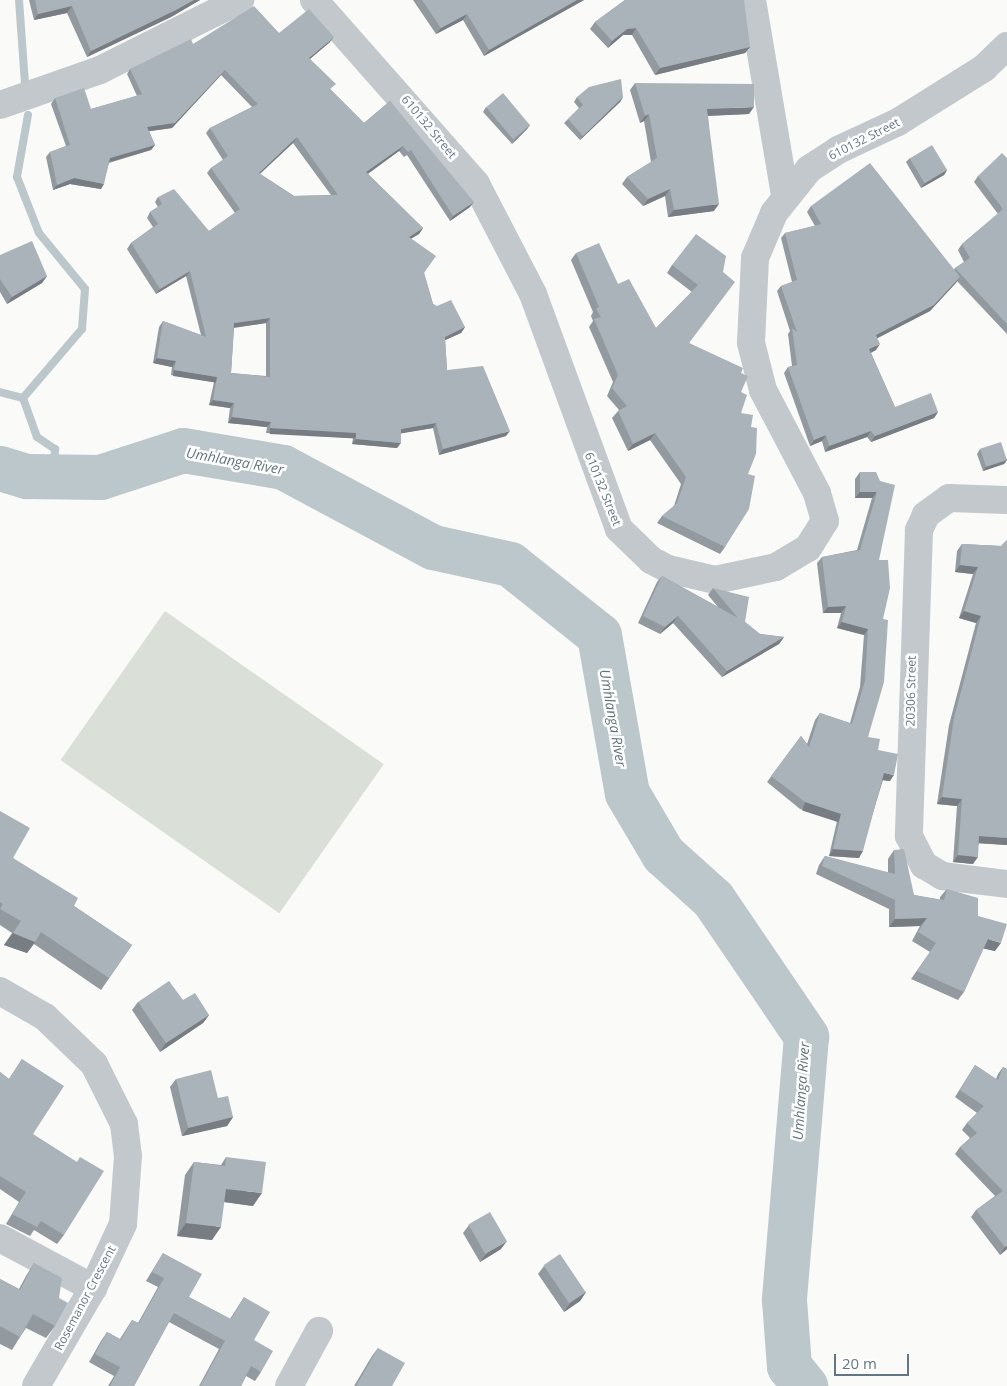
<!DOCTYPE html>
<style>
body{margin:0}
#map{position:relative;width:1007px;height:1386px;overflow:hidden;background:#fafaf8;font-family:"Open Sans",sans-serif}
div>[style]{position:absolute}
.green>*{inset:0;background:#dadfd7;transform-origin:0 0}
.stream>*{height:8px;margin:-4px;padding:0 4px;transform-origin:4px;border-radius:4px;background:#bbc7cb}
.river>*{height:45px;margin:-22.5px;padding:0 22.5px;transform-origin:22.5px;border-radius:22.5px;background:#bbc7cb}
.minor>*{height:28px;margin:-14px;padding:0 14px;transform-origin:14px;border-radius:14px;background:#c3c8cc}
.wall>*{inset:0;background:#929a9f}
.shaded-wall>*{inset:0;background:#777d82;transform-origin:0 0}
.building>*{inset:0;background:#aab3b9;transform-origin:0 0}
span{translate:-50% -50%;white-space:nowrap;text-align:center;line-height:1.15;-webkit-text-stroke:5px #fff;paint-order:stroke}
.street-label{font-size:12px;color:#657683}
.water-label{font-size:14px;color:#60757c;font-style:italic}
.scale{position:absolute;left:834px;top:1354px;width:75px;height:22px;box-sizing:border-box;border:2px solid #657683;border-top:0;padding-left:6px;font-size:15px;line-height:18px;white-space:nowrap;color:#657683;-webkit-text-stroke:4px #fff;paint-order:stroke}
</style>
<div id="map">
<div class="green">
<div style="left:165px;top:611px;width:267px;height:182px;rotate:35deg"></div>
</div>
<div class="stream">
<div style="left:19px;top:0;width:84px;rotate:85.9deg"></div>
<div style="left:28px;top:115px;width:63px;rotate:100.1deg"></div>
<div style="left:17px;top:177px;width:60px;rotate:68.6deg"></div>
<div style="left:39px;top:233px;width:72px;rotate:50.6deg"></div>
<div style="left:85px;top:289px;width:40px;rotate:94.3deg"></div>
<div style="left:82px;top:329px;width:91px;rotate:130.5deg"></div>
<div style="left:23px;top:398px;width:41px;rotate:70.3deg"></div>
<div style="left:37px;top:437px;width:22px;rotate:34deg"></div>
<div style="left:55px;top:449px;width:18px;rotate:93deg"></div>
<div style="left:54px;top:467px;width:16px;rotate:40deg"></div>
<div style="left:0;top:392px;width:24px;rotate:15deg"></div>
</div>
<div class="river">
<div style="left:0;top:468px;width:28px;rotate:17deg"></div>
<div style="left:27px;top:476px;width:73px;rotate:0.8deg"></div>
<div style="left:100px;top:477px;width:87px;rotate:-18deg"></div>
<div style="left:183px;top:450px;width:101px;rotate:9.6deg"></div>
<div style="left:283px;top:467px;width:170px;rotate:28.1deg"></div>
<div style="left:433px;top:547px;width:79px;rotate:12.4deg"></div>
<div style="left:510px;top:564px;width:114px;rotate:38.6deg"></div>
<div style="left:599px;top:635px;width:160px;rotate:80deg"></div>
<div style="left:627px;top:793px;width:71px;rotate:59.5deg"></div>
<div style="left:663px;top:854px;width:67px;rotate:42deg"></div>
<div style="left:713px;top:899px;width:166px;rotate:55.8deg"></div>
<div style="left:806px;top:1036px;width:265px;rotate:94.8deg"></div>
<div style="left:784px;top:1300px;width:66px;rotate:85.7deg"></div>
<div style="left:789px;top:1366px;width:26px;rotate:51deg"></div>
</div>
<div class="minor">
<div style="left:314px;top:0;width:245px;rotate:48.6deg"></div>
<div style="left:476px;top:184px;width:124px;rotate:62.6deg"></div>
<div style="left:533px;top:294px;width:250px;rotate:69.9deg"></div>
<div style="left:619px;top:529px;width:45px;rotate:44.1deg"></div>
<div style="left:651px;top:560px;width:19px;rotate:28deg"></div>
<div style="left:668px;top:569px;width:48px;rotate:13.2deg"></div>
<div style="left:715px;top:580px;width:62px;rotate:-12deg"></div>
<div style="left:776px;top:567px;width:37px;rotate:-31deg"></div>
<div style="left:808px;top:548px;width:32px;rotate:-58deg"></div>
<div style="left:825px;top:521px;width:29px;rotate:-106deg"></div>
<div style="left:817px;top:493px;width:116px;rotate:-117.7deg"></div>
<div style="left:763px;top:390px;width:49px;rotate:-104.3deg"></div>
<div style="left:751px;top:343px;width:85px;rotate:-87.3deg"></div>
<div style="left:755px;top:258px;width:49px;rotate:-67.1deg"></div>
<div style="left:774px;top:213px;width:56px;rotate:-51.5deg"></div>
<div style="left:809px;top:169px;width:35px;rotate:-33deg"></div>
<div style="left:838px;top:150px;width:66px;rotate:-25deg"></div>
<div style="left:898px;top:122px;width:102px;rotate:-32.1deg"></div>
<div style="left:984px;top:68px;width:32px;rotate:-44deg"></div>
<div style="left:752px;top:0;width:199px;rotate:80.4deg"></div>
<div style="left:0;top:105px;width:106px;rotate:-19.3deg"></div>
<div style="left:100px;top:70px;width:157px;rotate:-26.6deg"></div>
<div style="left:1007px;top:500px;width:58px;rotate:-178deg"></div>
<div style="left:949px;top:498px;width:29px;rotate:144deg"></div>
<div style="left:926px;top:515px;width:17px;rotate:115deg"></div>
<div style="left:919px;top:530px;width:306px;rotate:91.9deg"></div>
<div style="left:909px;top:836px;width:33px;rotate:63deg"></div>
<div style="left:924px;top:865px;width:21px;rotate:31deg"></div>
<div style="left:942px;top:876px;width:65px;rotate:7deg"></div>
<div style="left:0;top:991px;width:52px;rotate:30deg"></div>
<div style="left:45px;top:1017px;width:68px;rotate:43.8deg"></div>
<div style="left:94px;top:1064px;width:67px;rotate:63.4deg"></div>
<div style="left:124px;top:1124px;width:32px;rotate:83deg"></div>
<div style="left:128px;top:1156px;width:68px;rotate:94.2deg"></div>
<div style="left:123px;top:1224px;width:71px;rotate:115.1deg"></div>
<div style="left:93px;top:1288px;width:113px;rotate:120.2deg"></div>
<div style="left:0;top:1238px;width:106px;rotate:28.3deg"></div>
<div style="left:289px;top:1386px;width:63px;rotate:-61.4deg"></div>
</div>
<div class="wall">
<div style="clip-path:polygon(29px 0,200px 0,171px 17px,87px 57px,67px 13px,34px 20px)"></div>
<div style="clip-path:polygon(413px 0,584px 0,484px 56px,463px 20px,436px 34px)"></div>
<div style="clip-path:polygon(625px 0,750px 47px,745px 53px,655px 75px,632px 35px,623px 35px,608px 48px,590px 29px,595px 22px)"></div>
<div style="clip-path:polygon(evenodd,279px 33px,330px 42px,310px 59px,331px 90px,364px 123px,390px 101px,470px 207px,450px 221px,407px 155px,404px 157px,399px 151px,368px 174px,423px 228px,419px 234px,411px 239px,424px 273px,433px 304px,465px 327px,461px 333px,445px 340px,447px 370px,506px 436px,439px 455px,433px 428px,401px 433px,397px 448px,352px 444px,353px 438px,266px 433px,267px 427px,228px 423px,230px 408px,209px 405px,214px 382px,171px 375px,172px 367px,153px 363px,159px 327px,163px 321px,201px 335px,186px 276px,156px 294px,127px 249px,131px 243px,153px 227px,147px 218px,150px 212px,158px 207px,155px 202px,158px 197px,209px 231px,235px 213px,207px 173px,211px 168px,223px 160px,206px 133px,210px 128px,252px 107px,221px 75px,172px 128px,149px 131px,155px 145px,151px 150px,109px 163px,101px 189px,70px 184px,53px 190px,46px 157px,50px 152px,66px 146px,51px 104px,55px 98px,91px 109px,137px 96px,127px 74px,130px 69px,193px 44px,279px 33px,293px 143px,331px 195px,294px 196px,260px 174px,293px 143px,279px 33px,266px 323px,266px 376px,231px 373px,234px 328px,266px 323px)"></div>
<div style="clip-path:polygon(635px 83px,749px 114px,708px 116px,714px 211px,668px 217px,665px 196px,643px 206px,622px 184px,627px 177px,651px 162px,644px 121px,640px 123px,630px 90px)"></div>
<div style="clip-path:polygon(577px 97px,623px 97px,620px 102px,580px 140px,564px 123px,579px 108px,574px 102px)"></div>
<div style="clip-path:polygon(486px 107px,530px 125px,527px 129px,512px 144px,483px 112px)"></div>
<div style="clip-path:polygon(910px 158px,947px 170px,944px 175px,921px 188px,906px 162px)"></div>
<div style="clip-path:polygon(1007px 158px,1007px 334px,957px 281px,930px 311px,877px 338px,876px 350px,871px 353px,895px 407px,938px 412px,934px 418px,871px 442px,867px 437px,825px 452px,822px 441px,810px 446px,784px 373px,788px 367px,792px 366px,788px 334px,790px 331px,777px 291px,781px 286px,792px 282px,781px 238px,785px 233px,815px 226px,807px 212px,811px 206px,954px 270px,955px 268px,964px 262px,958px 250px,962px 244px,998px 214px,974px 182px,978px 176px)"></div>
<div style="clip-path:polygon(576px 253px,618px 284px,656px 328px,692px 292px,667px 273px,672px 265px,726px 256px,689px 343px,741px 373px,741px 413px,751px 427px,748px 474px,725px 547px,720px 554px,657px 523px,662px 516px,674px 506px,681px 484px,650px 440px,628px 451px,612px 418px,619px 410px,607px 396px,613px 382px,589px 327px,593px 321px,591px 316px,593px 312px,571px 260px)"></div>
<div style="clip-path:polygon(0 255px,47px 276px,42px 283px,7px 304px,0 292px)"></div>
<div style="clip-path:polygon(980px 449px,1007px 459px,1007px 460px,1004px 464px,983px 471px,977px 454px)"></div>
<div style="clip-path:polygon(860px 472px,876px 472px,879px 560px,883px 619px,868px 737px,878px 750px,890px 781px,883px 780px,859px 858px,829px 856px,837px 821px,800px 809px,767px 782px,801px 736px,807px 744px,815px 720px,820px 713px,850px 723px,860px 687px,864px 635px,837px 628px,841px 613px,823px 613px,817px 563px,822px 557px,857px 550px,872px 498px,855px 498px,855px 479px)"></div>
<div style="clip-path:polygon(1007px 540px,1007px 845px,979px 843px,973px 864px,953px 862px,957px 806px,937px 804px,949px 725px,976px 623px,959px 618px,973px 574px,955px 572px,957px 551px,962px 544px,1001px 546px)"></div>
<div style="clip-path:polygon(662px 576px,718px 607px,708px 595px,713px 588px,745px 622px,760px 634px,784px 637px,779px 644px,722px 677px,673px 623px,660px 634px,638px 623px,657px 582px)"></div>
<div style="clip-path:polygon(0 811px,13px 858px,74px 906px,132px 945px,101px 990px,34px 944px,27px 953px,4px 945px,12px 933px,0 925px)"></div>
<div style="clip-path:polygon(894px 850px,914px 895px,940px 900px,940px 897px,947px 889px,978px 916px,995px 951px,983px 948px,964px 992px,958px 1000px,911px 979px,930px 952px,912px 941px,920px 926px,889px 927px,889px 909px,816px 874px,819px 865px,825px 856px,888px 873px,888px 859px)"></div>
<div style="clip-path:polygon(183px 1000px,209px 1015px,203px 1023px,160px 1052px,132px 1010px,138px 1002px)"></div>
<div style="clip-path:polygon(22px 1059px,33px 1134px,64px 1235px,57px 1244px,34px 1230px,30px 1236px,6px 1224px,19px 1202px,0 1189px,0 1072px,9px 1079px)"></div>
<div style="clip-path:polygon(975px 1065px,996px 1079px,998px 1074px,1003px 1067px,1007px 1069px,1007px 1249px,1000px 1255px,971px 1217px,976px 1210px,995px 1196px,955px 1154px,960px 1147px,970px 1138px,962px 1130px,967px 1123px,977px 1113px,955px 1097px)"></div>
<div style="clip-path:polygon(176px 1079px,218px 1098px,233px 1117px,227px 1126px,182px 1136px,170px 1087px)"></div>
<div style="clip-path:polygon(226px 1157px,253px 1206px,224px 1202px,212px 1240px,177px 1236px,185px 1175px,194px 1162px,221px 1165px)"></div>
<div style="clip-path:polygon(469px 1225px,501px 1249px,480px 1262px,463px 1233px)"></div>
<div style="clip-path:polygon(163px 1253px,189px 1297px,230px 1319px,244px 1297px,261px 1372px,255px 1381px,246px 1376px,241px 1386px,199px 1386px,219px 1349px,169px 1322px,134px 1386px,108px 1386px,114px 1376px,89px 1362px,101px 1341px,107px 1332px,120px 1339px,132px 1320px,138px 1323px,158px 1287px,146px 1281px)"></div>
<div style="clip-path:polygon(34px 1263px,55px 1326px,46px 1338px,26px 1328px,20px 1337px,12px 1350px,0 1344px,0 1279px,19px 1289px,26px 1276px)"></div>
<div style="clip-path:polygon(544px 1266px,586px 1292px,580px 1301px,564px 1312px,538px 1274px)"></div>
<div style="clip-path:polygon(378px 1348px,392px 1386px,354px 1386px,372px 1356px)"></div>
</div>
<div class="shaded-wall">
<div style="clip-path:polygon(194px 0,200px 0,171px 17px,87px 57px,91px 51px)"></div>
<div style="clip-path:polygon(577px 0,584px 0,484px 56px,489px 50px)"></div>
<div style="clip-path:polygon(72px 6px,67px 13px,34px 20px,38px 14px)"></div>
<div style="clip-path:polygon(467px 14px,463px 20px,436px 34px,441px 28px)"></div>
<div style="clip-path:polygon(636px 28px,632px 35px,623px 35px,608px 48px,612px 41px,627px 29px)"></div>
<div style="clip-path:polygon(334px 37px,330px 42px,305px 63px,309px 58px)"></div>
<div style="clip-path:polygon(750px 47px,745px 53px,655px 75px,660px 68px)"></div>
<div style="clip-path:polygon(225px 70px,221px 75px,172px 128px,144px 132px,147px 127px)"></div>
<div style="clip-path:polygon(623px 97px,620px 102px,580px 140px,583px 136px)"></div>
<div style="clip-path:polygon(754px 107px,749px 114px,702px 116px,707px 109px)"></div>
<div style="clip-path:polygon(649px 114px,644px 121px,640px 123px,645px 116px)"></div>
<div style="clip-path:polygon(530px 125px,527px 129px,512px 144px,515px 140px)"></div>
<div style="clip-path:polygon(297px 137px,293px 143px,255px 178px,259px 173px)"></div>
<div style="clip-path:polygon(155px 145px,151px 150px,106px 163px,110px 158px)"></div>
<div style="clip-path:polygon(403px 146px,399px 151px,363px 177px,366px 172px)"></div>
<div style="clip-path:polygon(947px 170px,944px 175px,921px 188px,924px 184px)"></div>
<div style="clip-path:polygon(74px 178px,104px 184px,101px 189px,70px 184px,53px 190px,57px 185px)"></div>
<div style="clip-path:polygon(670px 189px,665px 196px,643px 206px,648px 199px)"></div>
<div style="clip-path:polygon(474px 202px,470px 207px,450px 221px,453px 216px)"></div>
<div style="clip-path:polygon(719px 204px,714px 211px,668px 217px,674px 210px)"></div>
<div style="clip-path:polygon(423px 228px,419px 234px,405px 242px,409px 237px)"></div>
<div style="clip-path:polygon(190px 271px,186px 276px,156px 294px,160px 289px)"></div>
<div style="clip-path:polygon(47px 276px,42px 283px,7px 304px,12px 297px)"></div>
<div style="clip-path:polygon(960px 277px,956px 283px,930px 311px,872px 341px,876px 335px)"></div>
<div style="clip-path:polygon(270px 318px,266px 323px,230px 328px,234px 323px)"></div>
<div style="clip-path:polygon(465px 327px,461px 333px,441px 342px,445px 337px)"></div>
<div style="clip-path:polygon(880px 344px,876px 350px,865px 355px,869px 349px)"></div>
<div style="clip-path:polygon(157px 358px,176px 361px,172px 367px,153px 363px)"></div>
<div style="left:174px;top:370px;width:44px;height:6px;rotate:9deg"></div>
<div style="clip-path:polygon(213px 400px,234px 403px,230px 408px,209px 405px)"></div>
<div style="clip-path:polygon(938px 412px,934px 418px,871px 442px,875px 436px)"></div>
<div style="clip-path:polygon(232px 417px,271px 422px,267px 427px,228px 423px)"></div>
<div style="clip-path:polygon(436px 423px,433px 428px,398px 434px,401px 429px)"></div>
<div style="left:270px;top:428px;width:86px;height:6px;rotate:3deg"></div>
<div style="clip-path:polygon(510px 431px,506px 436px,439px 455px,443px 449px)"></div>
<div style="clip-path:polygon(871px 431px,867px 437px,825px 452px,829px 446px)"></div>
<div style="clip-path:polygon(655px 433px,650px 440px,628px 451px,633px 444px)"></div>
<div style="clip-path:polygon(826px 435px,822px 441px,810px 446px,814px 440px)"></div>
<div style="clip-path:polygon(356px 439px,401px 443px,397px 448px,352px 444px)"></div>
<div style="clip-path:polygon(1007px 460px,1004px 464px,983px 471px,986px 467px)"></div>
<div style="clip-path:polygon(860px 492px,877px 492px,872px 498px,855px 498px)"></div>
<div style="clip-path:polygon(960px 565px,978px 567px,973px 574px,955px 572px)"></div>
<div style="clip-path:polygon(846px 606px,841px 613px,823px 613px,828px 607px)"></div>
<div style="clip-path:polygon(964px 611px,981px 616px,976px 623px,959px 618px)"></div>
<div style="clip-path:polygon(678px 616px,673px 623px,660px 634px,665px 627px)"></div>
<div style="clip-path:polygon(842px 622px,868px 629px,864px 635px,837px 628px)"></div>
<div style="clip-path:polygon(784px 637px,779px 644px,722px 677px,727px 671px)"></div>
<div style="clip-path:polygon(884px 773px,894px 775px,890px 781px,880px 780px)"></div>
<div style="clip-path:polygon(942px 797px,962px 799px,957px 806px,937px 804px)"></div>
<div style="left:805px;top:802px;width:38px;height:9px;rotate:18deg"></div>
<div style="clip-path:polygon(979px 836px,1007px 838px,1007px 845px,974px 843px)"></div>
<div style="clip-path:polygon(833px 849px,863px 851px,859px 858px,829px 856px)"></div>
<div style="clip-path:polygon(958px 855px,978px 857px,973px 864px,953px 862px)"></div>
<div style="clip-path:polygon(927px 918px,920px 926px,889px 927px,895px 919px)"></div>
<div style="clip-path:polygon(13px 933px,35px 942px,27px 953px,4px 945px)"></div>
<div style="clip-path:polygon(988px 939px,1001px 943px,995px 951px,981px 948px)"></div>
<div style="clip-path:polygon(209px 1015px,203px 1023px,160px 1052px,166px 1043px)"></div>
<div style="clip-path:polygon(233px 1117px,227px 1126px,182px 1136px,188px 1128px)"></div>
<div style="clip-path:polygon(226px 1189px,262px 1193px,253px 1206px,217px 1201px)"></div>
<div style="clip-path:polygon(186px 1223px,221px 1227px,212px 1240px,177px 1236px)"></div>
<div style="clip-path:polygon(507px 1241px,501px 1249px,480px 1262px,487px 1253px)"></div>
<div style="clip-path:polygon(1007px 1246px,1007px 1249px,1000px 1255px,1005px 1247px)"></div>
<div style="clip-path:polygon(586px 1292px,580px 1301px,564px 1312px,570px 1303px)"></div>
</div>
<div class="building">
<div style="clip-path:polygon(35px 0,194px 0,176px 10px,91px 51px,72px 6px,38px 14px)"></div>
<div style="clip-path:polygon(422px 0,577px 0,489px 50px,467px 14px,441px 28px)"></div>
<div style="clip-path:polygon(625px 0,744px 0,750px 47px,660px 68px,636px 28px,627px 29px,612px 41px,595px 22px)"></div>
<div style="clip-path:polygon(evenodd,254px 6px,279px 33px,309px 9px,334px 37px,309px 58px,336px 84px,330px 89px,364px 123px,390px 101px,474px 202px,453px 216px,411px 150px,408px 152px,403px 146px,366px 172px,423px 228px,409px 237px,436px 256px,424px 273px,433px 304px,437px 306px,451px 300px,465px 327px,445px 337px,447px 370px,483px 366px,510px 431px,443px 449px,436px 423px,401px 429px,401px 443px,356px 439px,356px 433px,270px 428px,271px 422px,232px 417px,234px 403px,213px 400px,217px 377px,174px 370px,176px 361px,157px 358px,163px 321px,206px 337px,190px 271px,160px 289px,131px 243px,158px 224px,150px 212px,162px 204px,158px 197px,174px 189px,209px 231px,240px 209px,211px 168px,228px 156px,210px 128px,258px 104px,225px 70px,175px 123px,147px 127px,155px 145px,110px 158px,104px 184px,74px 178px,57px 185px,50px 152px,70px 145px,55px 98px,84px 88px,91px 109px,142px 94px,130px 69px,191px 39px,193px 44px,254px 6px,297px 137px,338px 195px,294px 196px,259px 173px,297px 137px,254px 6px,270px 318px,270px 377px,231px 373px,234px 323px,270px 318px)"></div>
<div style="clip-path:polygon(621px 79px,623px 97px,583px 136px,568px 119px,583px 105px,577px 97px,589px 87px)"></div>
<div style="clip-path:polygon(635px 83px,754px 84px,754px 107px,707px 109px,719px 204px,674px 210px,670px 189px,648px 199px,627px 177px,657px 158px,649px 114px,645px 116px)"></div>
<div style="left:503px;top:93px;width:42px;height:22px;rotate:50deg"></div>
<div style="left:932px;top:145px;width:29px;height:26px;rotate:59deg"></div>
<div style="clip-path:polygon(1002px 153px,1007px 158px,1007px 324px,955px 268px,970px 258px,962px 244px,1003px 209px,978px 176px)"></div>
<div style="clip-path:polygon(870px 163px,960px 277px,934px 305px,876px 335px,880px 344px,869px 349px,895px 407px,931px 393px,938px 412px,875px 436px,871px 431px,829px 446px,826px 435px,814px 440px,788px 367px,797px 365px,792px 328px,797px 332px,781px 286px,797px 280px,785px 233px,821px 224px,811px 206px)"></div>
<div style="clip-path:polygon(696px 234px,726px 256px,723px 272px,735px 282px,689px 343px,743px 368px,741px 373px,748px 376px,741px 392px,747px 395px,741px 413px,753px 415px,751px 427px,757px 428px,756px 454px,748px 474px,755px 476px,749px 509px,725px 547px,662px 516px,677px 503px,686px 477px,655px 433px,633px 444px,618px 411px,627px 406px,612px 388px,618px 375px,594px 319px,601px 317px,596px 309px,599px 307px,576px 253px,599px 243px,618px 284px,629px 279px,656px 328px,698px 285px,672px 265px)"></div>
<div style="clip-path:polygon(32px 241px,47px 276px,12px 297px,0 279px,0 255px)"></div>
<div style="left:1001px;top:442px;width:19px;height:22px;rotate:72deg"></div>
<div style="clip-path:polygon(860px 472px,876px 472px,880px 481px,895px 485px,879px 560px,888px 560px,890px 588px,883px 619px,888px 620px,884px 682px,868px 737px,880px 739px,878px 750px,898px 754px,894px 775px,884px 773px,863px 851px,833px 849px,841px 814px,805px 802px,771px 776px,801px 736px,809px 747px,820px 713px,852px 724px,865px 681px,868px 629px,842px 622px,846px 606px,828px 607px,822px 557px,860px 550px,877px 492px,860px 492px)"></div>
<div style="clip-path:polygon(1007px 540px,1007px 838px,979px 836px,978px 857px,958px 855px,962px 799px,942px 797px,954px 718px,981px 616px,964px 611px,978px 567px,960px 565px,962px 544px,1001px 546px)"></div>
<div style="clip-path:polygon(662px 576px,738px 618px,713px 588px,749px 597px,745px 622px,760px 634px,784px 637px,727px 671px,678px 616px,665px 627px,643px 616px)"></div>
<div style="clip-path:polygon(0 811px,30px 828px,13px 858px,78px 898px,74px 906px,132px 945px,109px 978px,41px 932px,35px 942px,13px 933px,21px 921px,0 909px,3px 904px,0 902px)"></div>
<div style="clip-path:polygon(904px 849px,914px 895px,944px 900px,947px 889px,978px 898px,978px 916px,1007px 924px,1001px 943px,988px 939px,964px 992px,917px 971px,936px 943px,918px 932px,927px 918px,895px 919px,895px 900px,822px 866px,825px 856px,895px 874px,894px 850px)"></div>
<div style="clip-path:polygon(169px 981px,183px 1000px,195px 993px,209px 1015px,166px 1043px,138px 1002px)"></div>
<div style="clip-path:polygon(22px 1059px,64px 1086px,33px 1134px,77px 1162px,80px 1157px,104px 1171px,64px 1235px,41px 1221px,37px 1227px,12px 1214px,26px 1192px,0 1176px,0 1072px,9px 1079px)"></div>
<div style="clip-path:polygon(975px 1065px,998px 1080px,1003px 1067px,1007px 1069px,1007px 1246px,1005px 1247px,976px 1210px,1003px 1191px,960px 1147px,977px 1133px,967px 1123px,984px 1106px,960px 1090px)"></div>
<div style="clip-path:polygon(211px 1070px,218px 1098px,228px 1096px,233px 1117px,188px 1128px,176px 1079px)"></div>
<div style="clip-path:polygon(226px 1157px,266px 1162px,262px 1193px,226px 1189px,221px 1227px,186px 1223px,194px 1162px,225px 1166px)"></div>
<div style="left:490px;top:1212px;width:34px;height:25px;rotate:60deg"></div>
<div style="clip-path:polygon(163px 1253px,202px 1274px,189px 1297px,231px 1319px,244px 1297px,270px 1312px,254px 1340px,273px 1351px,261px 1372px,251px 1366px,241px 1386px,200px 1386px,225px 1341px,174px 1313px,134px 1386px,110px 1386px,120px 1367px,95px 1354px,107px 1332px,121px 1340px,132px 1320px,139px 1323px,164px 1278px,152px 1272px)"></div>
<div style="left:560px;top:1254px;width:46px;height:20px;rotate:56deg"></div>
<div style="clip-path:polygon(34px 1263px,62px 1278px,59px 1298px,68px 1303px,55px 1326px,33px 1314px,20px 1337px,0 1326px,0 1279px,20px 1290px)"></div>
<div style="clip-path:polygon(378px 1348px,405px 1363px,392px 1386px,356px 1386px)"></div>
</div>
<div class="street-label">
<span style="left:429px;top:127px;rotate:50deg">610132 Street</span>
<span style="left:864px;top:139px;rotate:-27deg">610132 Street</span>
<span style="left:603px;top:489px;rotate:68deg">610132 Street</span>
<span style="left:911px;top:691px;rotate:-89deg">20306 Street</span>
<span style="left:85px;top:1298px;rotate:-62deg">Rosemanor Crescent</span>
</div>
<div class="water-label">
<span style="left:235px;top:461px;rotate:10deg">Umhlanga River</span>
<span style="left:613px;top:718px;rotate:80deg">Umhlanga River</span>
<span style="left:801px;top:1091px;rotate:-86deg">Umhlanga River</span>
</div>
<div class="scale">20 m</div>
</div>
